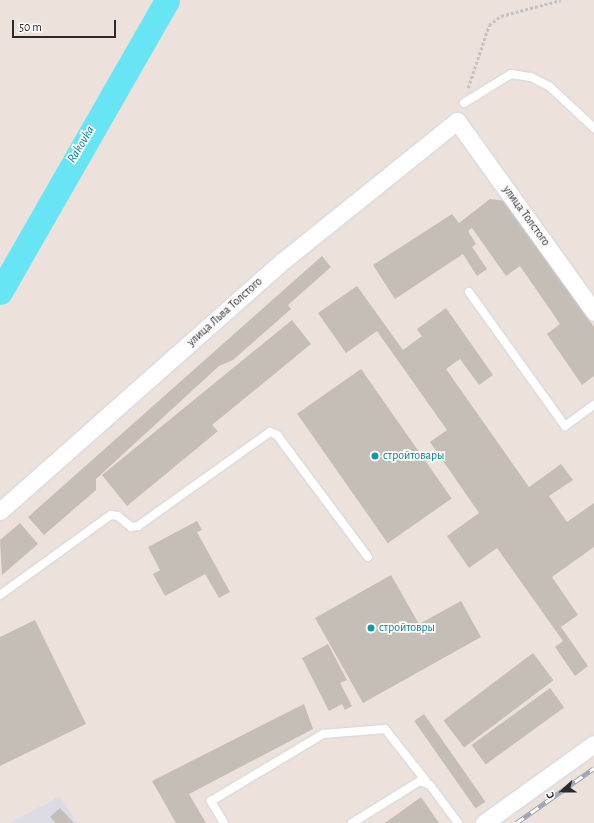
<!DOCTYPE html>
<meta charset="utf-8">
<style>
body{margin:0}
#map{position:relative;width:594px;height:823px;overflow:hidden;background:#ede2db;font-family:"Alegreya Sans",sans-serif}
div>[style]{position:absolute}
.industrial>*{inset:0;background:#dddce5}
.river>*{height:25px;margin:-12.5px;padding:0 12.5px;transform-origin:12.5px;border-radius:12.5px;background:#68e5f4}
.building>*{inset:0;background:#c4beb6;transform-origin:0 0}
.path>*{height:2.5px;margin-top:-1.25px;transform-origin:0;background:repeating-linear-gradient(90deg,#c3c3c3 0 3px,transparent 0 5px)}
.roads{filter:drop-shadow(0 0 1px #d0d7e3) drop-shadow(0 0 1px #d0d7e3)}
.lane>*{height:8px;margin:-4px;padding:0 4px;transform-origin:4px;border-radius:4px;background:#fff}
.street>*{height:17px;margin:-8.5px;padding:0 8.5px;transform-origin:8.5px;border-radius:8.5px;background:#fff}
.rail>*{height:4.5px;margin-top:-2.25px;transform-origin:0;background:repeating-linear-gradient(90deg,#fff 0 9px,#9da4b5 0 18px);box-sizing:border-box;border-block:1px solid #9da4b5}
.dots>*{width:11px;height:11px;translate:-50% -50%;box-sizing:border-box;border:2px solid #fff;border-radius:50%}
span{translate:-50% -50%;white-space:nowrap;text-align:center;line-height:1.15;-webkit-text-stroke:3.5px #fff;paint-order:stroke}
.street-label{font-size:12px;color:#2a2a2a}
.culture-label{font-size:12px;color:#0d838f}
.left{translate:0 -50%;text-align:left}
.water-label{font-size:13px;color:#087d9a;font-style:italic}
.north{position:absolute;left:542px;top:771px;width:40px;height:40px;-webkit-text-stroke:3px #fff;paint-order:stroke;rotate:249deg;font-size:11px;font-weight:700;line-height:16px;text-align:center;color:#2a2a2a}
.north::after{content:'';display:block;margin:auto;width:14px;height:18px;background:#2a2a2a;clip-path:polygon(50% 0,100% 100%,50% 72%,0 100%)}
.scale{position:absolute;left:12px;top:20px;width:104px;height:18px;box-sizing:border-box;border:2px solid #2a2a2a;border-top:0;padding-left:5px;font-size:12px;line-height:14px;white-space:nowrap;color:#2a2a2a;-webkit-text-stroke:3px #fff;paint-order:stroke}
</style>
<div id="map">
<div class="industrial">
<div style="clip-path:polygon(60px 796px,77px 823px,9px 823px)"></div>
</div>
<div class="river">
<div style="left:0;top:292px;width:336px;rotate:-60.2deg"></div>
</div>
<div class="building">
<div style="clip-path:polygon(490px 199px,506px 201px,594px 327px,594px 376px,582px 385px,547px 334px,560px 324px,520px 266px,506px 276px,472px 228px,468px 231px,476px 244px,472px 247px,487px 269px,477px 276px,463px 254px,395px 299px,373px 265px,452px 214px,459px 223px)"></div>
<div style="clip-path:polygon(322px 256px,331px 267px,288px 305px,291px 309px,233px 360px,219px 366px,96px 479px,96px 490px,44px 535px,28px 517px)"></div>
<div style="clip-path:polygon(357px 286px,403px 350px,422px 336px,417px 329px,446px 308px,493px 375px,479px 385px,460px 359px,446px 369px,529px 487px,561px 464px,573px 480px,549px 496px,567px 522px,594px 503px,594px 547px,552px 577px,578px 615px,561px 627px,588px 666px,575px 676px,555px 647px,563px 641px,497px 548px,469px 568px,447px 536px,479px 513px,430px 442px,447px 430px,377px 331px,346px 353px,318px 313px)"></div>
<div style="clip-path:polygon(292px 320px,311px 344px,212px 425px,218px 431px,127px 506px,102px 475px)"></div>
<div style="left:361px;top:369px;width:158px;height:78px;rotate:55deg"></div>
<div style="clip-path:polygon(197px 521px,202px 530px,197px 532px,230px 592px,219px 598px,205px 574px,165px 596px,153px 574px,160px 570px,148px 547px)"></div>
<div style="clip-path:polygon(20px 523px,38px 544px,2px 575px,0 540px)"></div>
<div style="clip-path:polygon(391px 575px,419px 624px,461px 601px,481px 637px,363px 703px,315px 618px)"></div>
<div style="clip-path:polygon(35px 620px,86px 724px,0 766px,0 637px)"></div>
<div style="clip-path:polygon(328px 644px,347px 680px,340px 683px,352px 706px,345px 710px,342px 704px,329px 711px,302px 658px)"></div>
<div style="left:533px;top:653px;width:34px;height:112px;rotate:53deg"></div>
<div style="left:550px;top:688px;width:24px;height:97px;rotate:54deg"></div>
<div style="clip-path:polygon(304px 704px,313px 729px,189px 794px,206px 823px,176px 823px,152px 781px)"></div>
<div style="left:424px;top:714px;width:107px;height:12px;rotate:55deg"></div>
<div style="clip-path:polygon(421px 797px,439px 823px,385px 823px)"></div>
<div style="clip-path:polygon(60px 808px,74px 823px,56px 823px,50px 817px)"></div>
</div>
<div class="path">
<div style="left:468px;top:88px;width:66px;rotate:-71.6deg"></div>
<div style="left:489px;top:25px;width:15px;rotate:-37deg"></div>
<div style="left:501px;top:16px;width:62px;rotate:-14.9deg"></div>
</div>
<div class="roads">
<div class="lane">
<div style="left:464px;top:103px;width:55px;rotate:-31.7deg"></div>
<div style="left:511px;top:74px;width:20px;rotate:9deg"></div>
<div style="left:531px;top:77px;width:20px;rotate:27deg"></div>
<div style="left:549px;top:86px;width:62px;rotate:43deg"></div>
<div style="left:469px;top:292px;width:165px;rotate:54.4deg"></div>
<div style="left:565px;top:426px;width:36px;rotate:-36deg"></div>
<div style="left:0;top:595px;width:137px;rotate:-35.8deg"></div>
<div style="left:111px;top:515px;width:7px;rotate:8deg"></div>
<div style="left:118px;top:516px;width:17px;rotate:40deg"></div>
<div style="left:131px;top:527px;width:7px;rotate:-8deg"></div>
<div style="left:138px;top:526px;width:162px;rotate:-35.5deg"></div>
<div style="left:270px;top:432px;width:8px;rotate:23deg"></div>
<div style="left:277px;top:435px;width:152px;rotate:53.3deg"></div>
<div style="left:224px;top:823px;width:26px;rotate:-121deg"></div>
<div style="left:211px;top:801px;width:131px;rotate:-30.9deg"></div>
<div style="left:323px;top:734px;width:62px;rotate:-4.6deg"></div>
<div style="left:385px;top:729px;width:66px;rotate:51.7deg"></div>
<div style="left:352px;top:823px;width:80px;rotate:-31.7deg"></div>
<div style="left:420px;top:781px;width:11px;rotate:22deg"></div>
<div style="left:430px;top:785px;width:47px;rotate:53.6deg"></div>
</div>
<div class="street">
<div style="left:0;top:511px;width:379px;rotate:-41.5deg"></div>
<div style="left:284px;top:260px;width:222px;rotate:-38.8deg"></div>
<div style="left:457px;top:121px;width:235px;rotate:54.3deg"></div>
<div style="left:484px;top:823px;width:135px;rotate:-35.7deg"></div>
</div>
</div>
<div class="rail">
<div style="left:516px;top:823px;width:95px;rotate:-35.2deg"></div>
</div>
<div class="dots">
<div style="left:375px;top:456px;background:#0f9aa8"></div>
<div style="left:371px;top:628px;background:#0f9aa8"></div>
</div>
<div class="street-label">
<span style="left:526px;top:216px;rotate:54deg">улица Толстого</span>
<span style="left:225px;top:312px;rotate:-42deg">улица Льва Толстого</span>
</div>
<div class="culture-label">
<span class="left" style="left:383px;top:456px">стройтовары</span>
<span class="left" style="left:379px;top:628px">стройтовры</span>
</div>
<div class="water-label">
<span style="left:82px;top:145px;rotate:-59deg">Rakovka</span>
</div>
<div class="north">С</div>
<div class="scale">50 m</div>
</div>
